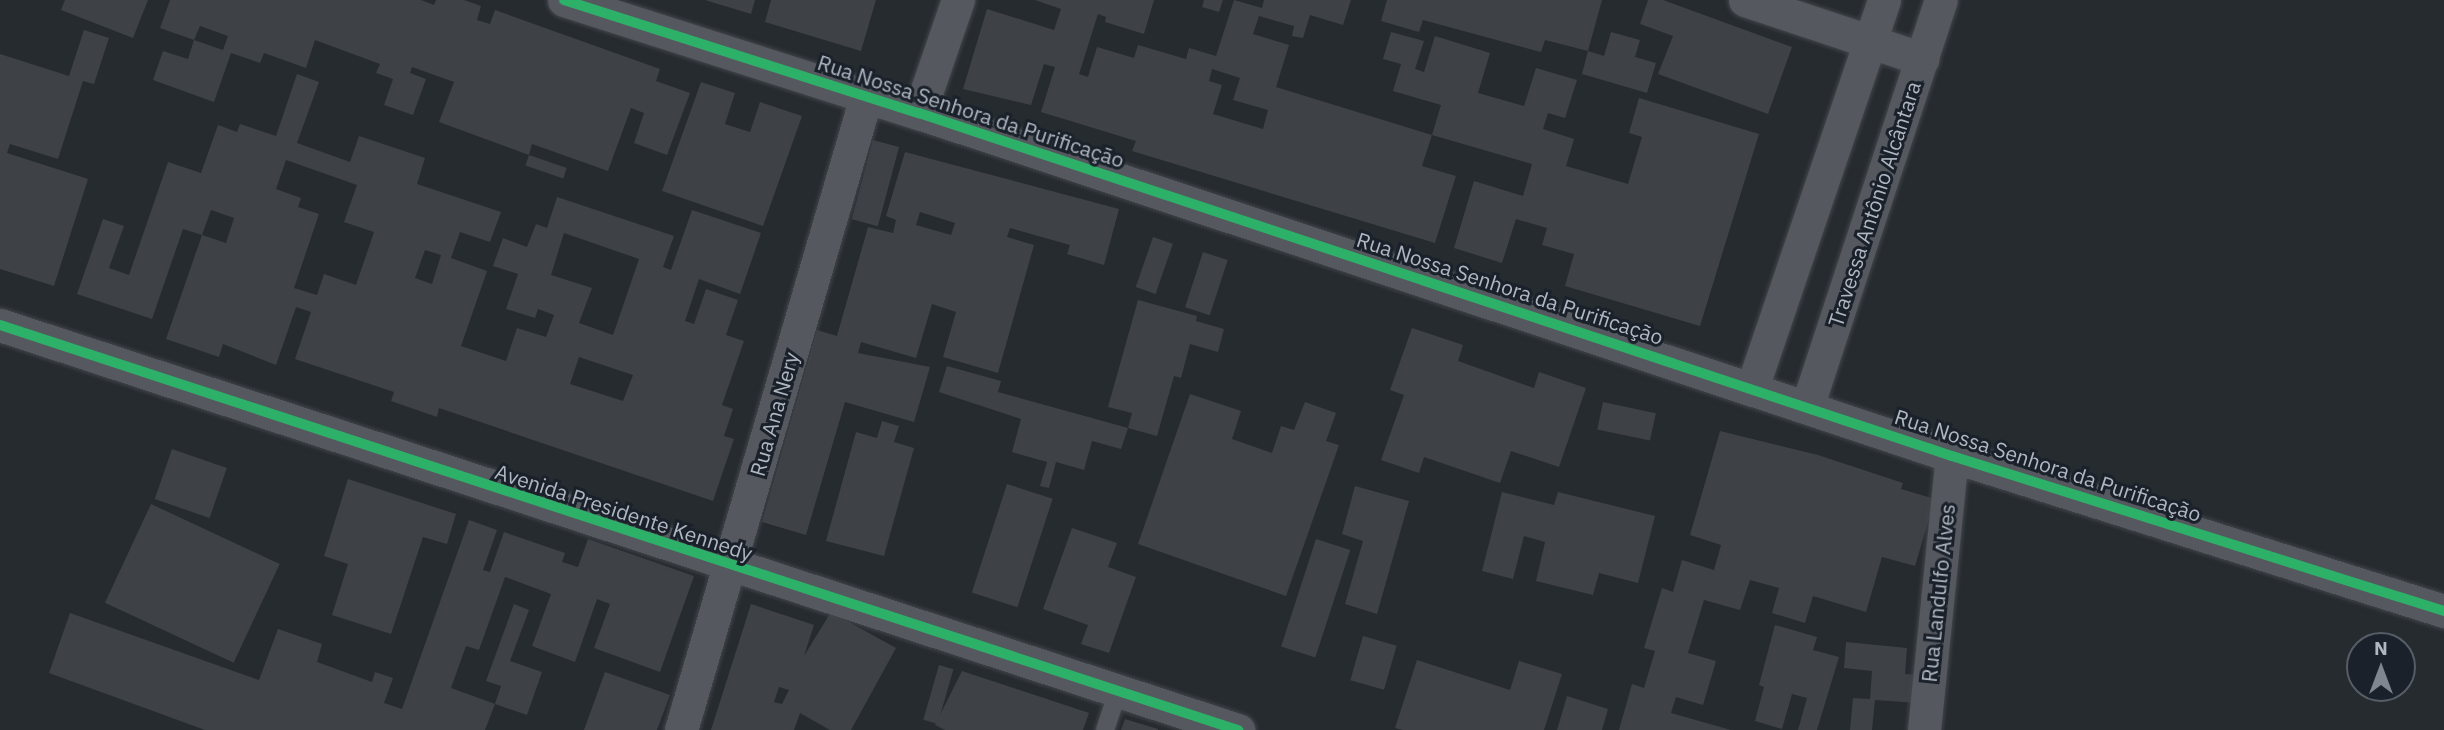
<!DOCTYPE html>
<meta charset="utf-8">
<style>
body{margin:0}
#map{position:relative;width:2444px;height:730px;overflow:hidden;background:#262b30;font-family:"IBM Plex Sans",sans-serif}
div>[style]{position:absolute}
.building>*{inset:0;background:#3e4247;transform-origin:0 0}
.roads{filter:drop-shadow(0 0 2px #42464a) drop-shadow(0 0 2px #42464a)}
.service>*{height:18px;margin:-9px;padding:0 9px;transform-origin:9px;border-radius:9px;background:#55595f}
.minor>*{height:33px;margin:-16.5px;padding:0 16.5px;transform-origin:16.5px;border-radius:16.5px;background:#55595f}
.cycleway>*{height:10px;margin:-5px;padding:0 5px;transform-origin:5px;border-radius:5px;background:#2db169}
span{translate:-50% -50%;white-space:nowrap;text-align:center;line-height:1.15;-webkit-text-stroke:6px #1b212a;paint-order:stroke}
.street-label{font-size:21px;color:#b0b7c2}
.north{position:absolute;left:2346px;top:632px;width:70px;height:70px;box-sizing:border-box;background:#1b212a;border:2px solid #575d67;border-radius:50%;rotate:0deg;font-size:19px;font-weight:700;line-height:28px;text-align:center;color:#b0b7c2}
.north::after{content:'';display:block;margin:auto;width:24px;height:32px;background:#80868f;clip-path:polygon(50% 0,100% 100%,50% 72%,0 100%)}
</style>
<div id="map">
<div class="building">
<div style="clip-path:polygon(65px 0,148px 0,133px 38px,61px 10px)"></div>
<div style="clip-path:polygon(170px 0,421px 0,434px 5px,436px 0,464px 0,481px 6px,477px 20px,490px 24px,495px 10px,660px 69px,656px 81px,690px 93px,667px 155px,634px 143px,644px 113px,631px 108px,608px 171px,532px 144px,529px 155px,439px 122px,454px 82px,412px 67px,410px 73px,426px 79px,413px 115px,384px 105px,393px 79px,376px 73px,380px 64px,315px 40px,306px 68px,264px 53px,260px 63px,231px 53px,214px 102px,153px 80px,163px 51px,188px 59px,194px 40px,223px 50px,228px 36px,200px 26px,194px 40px,160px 28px)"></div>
<div style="clip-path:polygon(705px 0,755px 0,751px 14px)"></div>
<div style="clip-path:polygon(771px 0,876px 0,861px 51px,765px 22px)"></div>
<div style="clip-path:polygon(evenodd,1035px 0,1154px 0,1144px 34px,1105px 22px,1106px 17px,1098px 14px,1079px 74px,1088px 77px,1097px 47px,1134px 58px,1138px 45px,1186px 59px,1189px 48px,1216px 56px,1234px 0,1262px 8px,1264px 0,1351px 0,1343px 25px,1310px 15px,1303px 38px,1292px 36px,1294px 26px,1259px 16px,1253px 34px,1289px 45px,1276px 87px,1432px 135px,1422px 166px,1456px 176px,1435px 243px,1132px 151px,1136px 141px,1041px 112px,1055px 67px,1044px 64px,1031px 105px,963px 89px,987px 9px,1054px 30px,1061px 9px,1035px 0,1212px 69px,1240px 78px,1233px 100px,1268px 110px,1263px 129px,1213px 114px,1222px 85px,1209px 81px,1212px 69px)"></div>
<div style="clip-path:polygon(1204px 0,1223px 0,1219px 12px,1202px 7px)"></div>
<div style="clip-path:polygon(1387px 0,1602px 0,1588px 51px,1604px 56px,1611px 32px,1640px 40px,1635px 57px,1656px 63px,1647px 93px,1582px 74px,1588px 51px,1545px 40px,1541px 52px,1423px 20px,1419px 32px,1381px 21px)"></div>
<div style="clip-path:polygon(1648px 0,1663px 0,1792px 47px,1768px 114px,1658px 74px,1673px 36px,1640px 24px)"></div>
<div style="clip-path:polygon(84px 30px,109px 38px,94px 84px,83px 81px,58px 159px,10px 144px,7px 153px,88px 179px,54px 286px,0 269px,0 54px,69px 76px)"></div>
<div style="clip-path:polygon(1391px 32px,1424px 41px,1415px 69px,1424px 72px,1435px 36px,1490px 53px,1478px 93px,1524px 106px,1536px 68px,1577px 80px,1565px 118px,1548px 113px,1543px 129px,1574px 139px,1566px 166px,1628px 184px,1642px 137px,1629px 133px,1639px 98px,1759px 134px,1700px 326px,1565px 286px,1574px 254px,1542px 245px,1547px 228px,1516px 219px,1502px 263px,1454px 248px,1474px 181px,1523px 196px,1532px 164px,1432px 135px,1441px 105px,1393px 91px,1401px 64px,1383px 59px)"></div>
<div style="clip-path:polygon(evenodd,297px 74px,319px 82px,297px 143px,350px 162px,359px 136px,425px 158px,417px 184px,501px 212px,490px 242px,460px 232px,451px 258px,487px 271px,461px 346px,506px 361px,517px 328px,546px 337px,554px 315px,538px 309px,535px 318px,506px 309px,518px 274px,493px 266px,503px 238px,527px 247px,536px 224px,547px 228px,557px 197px,674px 236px,663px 267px,671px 270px,692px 210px,761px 233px,740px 294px,699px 279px,685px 321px,694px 324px,706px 289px,738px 300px,726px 335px,744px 341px,722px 405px,733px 409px,724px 436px,734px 439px,713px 501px,439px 408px,437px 417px,391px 401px,394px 392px,295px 359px,311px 312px,296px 307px,276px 365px,223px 344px,219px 357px,166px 339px,202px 235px,183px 229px,152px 319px,77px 294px,103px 219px,124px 226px,109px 268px,129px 275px,168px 162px,201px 173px,218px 125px,237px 132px,240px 124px,276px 136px,297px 74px,286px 160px,357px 185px,344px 222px,374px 232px,356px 285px,324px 274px,317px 295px,294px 288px,319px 214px,298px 207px,301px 198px,276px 189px,286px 160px,297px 74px,211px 210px,234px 218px,226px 243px,202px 235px,211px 210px,297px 74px,564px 233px,639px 259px,613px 335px,579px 323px,592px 288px,551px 275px,564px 233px,297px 74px,425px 250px,441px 255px,432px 284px,415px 278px,425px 250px,297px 74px,579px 357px,633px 375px,623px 401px,570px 384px,579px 357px)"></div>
<div style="clip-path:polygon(701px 82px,735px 93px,725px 124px,750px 132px,760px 102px,802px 116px,763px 226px,662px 191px)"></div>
<div style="left:873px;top:140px;width:27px;height:82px;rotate:15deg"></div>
<div style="clip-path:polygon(evenodd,905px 152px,1119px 209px,1104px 265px,1067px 254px,1070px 245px,1010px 228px,1007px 237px,1034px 245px,998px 373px,943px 357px,956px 312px,932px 304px,916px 358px,861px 342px,858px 353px,930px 367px,914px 422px,845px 402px,806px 535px,762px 522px,817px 330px,837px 336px,868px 227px,893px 233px,896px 220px,886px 216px,905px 152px,920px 212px,955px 223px,951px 235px,916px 225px,920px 212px)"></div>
<div style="left:529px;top:155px;width:40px;height:11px;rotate:19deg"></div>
<div style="left:1153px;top:237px;width:21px;height:53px;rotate:19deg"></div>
<div style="left:1203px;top:252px;width:26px;height:58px;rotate:18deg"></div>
<div style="clip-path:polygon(1138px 300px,1197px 316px,1196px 321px,1224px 329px,1218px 352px,1190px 344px,1181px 378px,1174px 376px,1157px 436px,1128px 428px,1132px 413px,1108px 407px)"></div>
<div style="clip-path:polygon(1412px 328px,1463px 345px,1458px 361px,1534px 388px,1539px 372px,1586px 388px,1559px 467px,1511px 451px,1500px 483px,1424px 457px,1419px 473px,1381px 460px,1404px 395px,1390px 390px)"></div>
<div style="clip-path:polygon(947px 366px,1001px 381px,998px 392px,1128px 428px,1121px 449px,1092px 441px,1084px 470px,1056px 462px,1049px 488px,1040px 486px,1047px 462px,1012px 452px,1021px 419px,939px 392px)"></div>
<div style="clip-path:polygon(1190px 394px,1241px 411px,1232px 439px,1272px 453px,1281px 426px,1294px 430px,1305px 402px,1336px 413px,1326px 441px,1339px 445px,1286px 596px,1138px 544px)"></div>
<div style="left:1603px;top:402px;width:54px;height:28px;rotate:12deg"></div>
<div style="clip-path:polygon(882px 421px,899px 426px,894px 442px,914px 448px,884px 556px,826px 541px,856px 432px,877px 438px)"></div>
<div style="clip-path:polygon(1720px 431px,1818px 455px,1903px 483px,1901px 489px,1935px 499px,1915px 566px,1882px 557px,1866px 612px,1813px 596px,1805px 623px,1772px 613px,1779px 588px,1750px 580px,1740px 610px,1704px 600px,1688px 653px,1716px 661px,1703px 705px,1676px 697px,1671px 713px,1731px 730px,1619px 730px,1632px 684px,1644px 688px,1655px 651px,1644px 648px,1662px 588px,1673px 592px,1682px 560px,1714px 570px,1721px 545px,1690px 535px)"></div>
<div style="left:172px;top:449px;width:58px;height:53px;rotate:19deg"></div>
<div style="clip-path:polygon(348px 479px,456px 514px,447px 544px,423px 537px,391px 634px,332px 615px,348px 564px,324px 556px)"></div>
<div style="left:1007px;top:484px;width:48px;height:114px;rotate:18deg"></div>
<div style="clip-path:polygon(1355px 486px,1409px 501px,1377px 614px,1345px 604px,1363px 541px,1342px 534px)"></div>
<div style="clip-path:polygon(1502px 492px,1554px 505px,1558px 492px,1655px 516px,1638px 583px,1599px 573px,1593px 595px,1536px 581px,1545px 542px,1524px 536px,1513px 579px,1482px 571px)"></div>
<div style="left:151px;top:504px;width:142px;height:109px;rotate:25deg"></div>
<div style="clip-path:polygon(469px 520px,497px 530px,483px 570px,490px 572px,504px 532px,565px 553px,562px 562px,578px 567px,588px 539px,694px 576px,660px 672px,594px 648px,610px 604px,597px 599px,575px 662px,532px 646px,551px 594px,505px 577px,479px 650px,466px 646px,451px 688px,495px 704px,501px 686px,486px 681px,514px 604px,529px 610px,510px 661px,542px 672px,527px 715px,495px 704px,485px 730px,205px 730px,49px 673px,70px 613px,259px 680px,278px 629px,322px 644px,317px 662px,372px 682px,375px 672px,393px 678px,384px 703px,402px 709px)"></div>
<div style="clip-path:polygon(1072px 528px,1117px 543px,1108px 567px,1136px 577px,1109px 653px,1081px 644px,1088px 625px,1043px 609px)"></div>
<div style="left:1316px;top:539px;width:36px;height:113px;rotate:18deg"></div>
<div style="clip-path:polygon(evenodd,751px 604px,814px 625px,804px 656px,831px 612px,896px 648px,851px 730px,830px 730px,800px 713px,794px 730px,711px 730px,751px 604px,779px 687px,789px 690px,782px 704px,774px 702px,779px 687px)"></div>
<div style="clip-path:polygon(1775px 625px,1817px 637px,1813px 650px,1839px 657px,1817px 730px,1798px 730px,1807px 698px,1792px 694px,1782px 729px,1755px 721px,1764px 687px,1759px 685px)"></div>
<div style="left:1363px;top:636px;width:35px;height:46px;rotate:16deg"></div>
<div style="clip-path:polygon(1846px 642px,1907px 648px,1905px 674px,1920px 675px,1918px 703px,1875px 700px,1872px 730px,1850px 730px,1853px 698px,1870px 699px,1872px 671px,1844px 668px)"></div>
<div style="clip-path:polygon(1417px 660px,1510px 690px,1519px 661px,1562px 674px,1544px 730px,1403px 730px,1395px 728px)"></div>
<div style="left:939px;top:665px;width:15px;height:57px;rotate:16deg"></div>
<div style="clip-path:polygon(962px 671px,1089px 713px,1083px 730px,945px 730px,935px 725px)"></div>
<div style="clip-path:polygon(605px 672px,670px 695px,657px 730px,584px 730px)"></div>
<div style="clip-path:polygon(1567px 696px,1608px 709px,1602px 730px,1557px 730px)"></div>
<div style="clip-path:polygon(1125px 719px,1158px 729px,1158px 730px,1121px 730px)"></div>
</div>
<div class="roads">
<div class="service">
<div style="left:1105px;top:730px;width:41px;rotate:-71.6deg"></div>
</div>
<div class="minor">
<div style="left:564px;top:0;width:373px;rotate:17.7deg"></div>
<div style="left:919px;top:113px;width:1088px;rotate:18.37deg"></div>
<div style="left:1952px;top:456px;width:516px;rotate:17.49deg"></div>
<div style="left:1745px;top:0;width:187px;rotate:18.4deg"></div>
<div style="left:919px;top:113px;width:120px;rotate:-71deg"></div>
<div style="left:0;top:325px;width:1303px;rotate:18.12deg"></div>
<div style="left:1752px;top:388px;width:410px;rotate:-71.2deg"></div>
<div style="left:1807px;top:407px;width:428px;rotate:-71.8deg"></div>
<div style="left:681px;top:730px;width:659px;rotate:-73.71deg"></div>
<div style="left:1924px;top:730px;width:275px;rotate:-84.2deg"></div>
</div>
</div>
<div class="cycleway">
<div style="left:564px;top:0;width:373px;rotate:17.7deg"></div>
<div style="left:919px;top:113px;width:1088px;rotate:18.37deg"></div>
<div style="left:1952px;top:456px;width:516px;rotate:17.49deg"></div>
<div style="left:0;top:325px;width:1303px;rotate:18.12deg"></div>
</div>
<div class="street-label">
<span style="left:971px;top:111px;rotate:18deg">Rua Nossa Senhora da Purificação</span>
<span style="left:1874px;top:204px;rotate:-72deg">Travessa Antônio Alcântara</span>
<span style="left:1510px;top:288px;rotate:18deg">Rua Nossa Senhora da Purificação</span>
<span style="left:774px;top:414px;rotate:-74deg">Rua Ana Nery</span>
<span style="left:2048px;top:465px;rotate:18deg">Rua Nossa Senhora da Purificação</span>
<span style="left:624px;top:512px;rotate:18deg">Avenida Presidente Kennedy</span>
<span style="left:1938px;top:593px;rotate:-84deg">Rua Landulfo Alves</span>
</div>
<div class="north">N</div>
</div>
